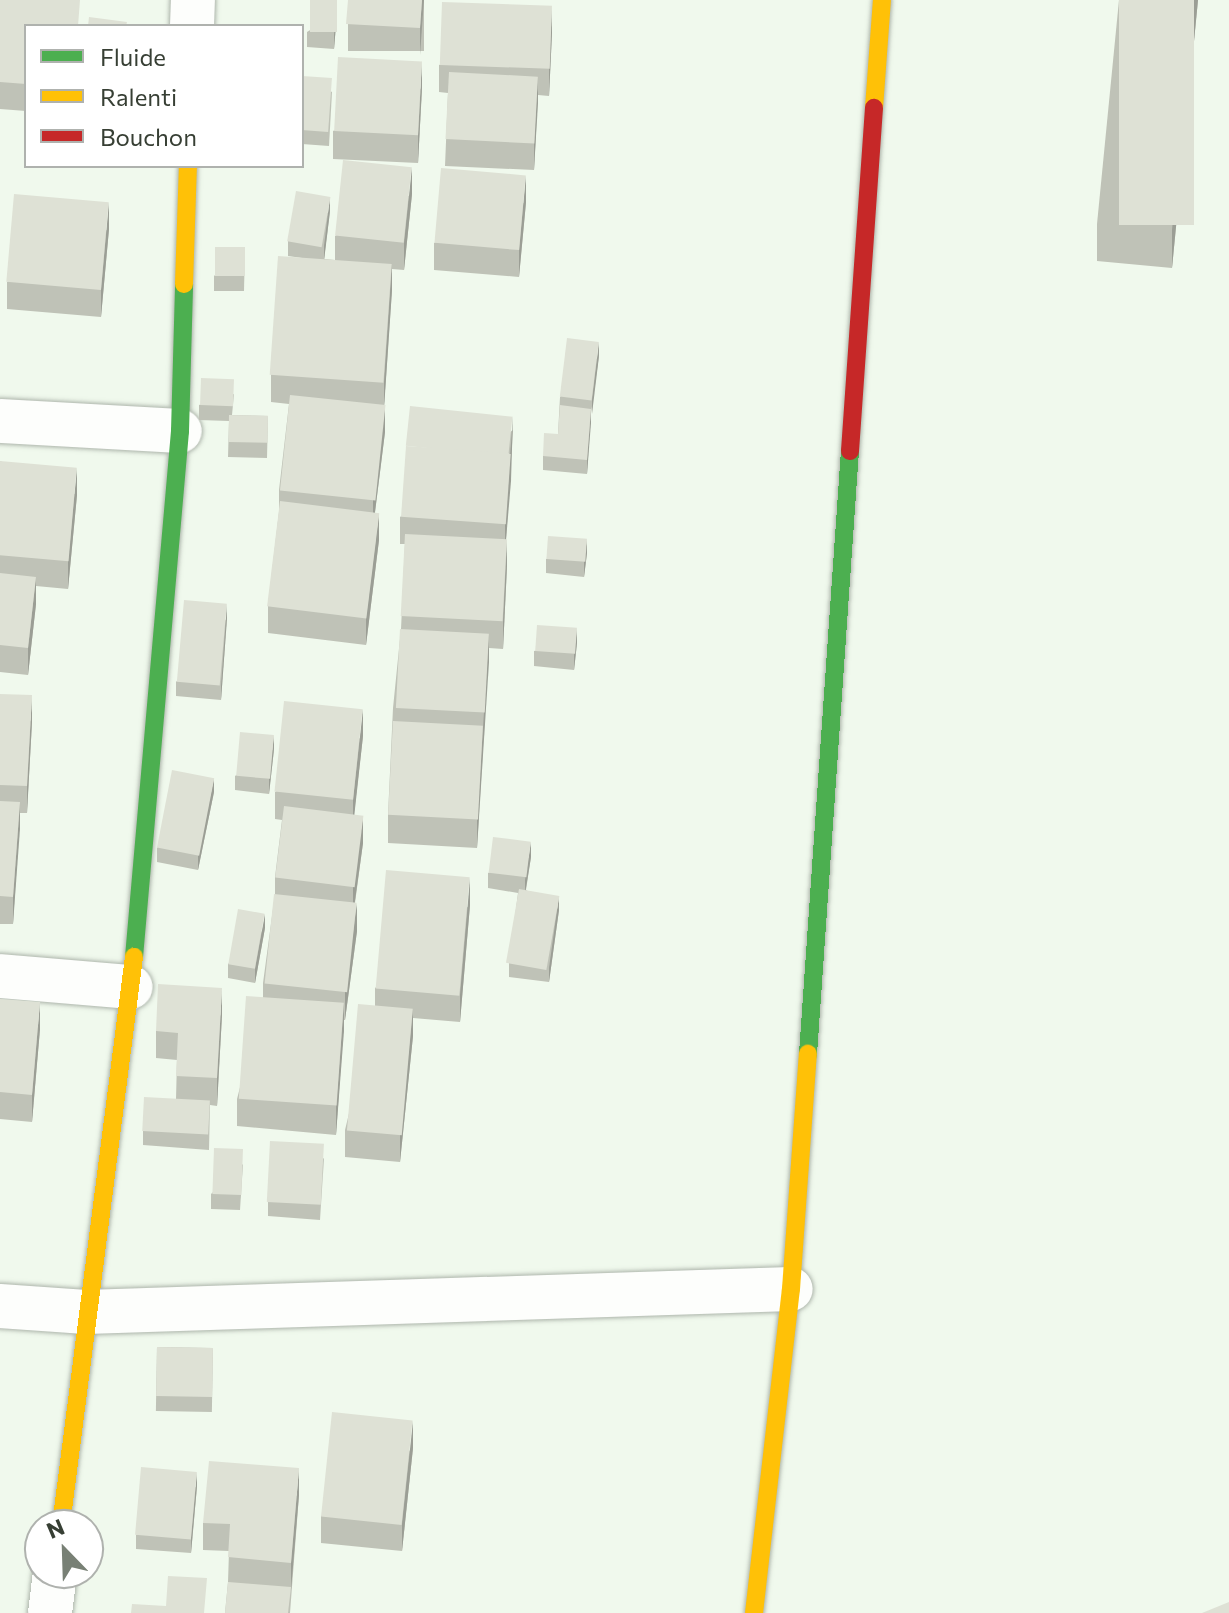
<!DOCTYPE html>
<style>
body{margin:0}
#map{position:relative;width:1229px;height:1613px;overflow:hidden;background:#f0f9ed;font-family:Commissioner,sans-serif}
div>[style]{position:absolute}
.roads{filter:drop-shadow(0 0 2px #aeb6ac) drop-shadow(0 0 2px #aeb6ac)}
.street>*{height:44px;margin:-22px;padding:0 22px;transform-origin:22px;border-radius:22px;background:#fdfefc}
.fast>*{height:18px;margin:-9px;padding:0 9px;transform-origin:9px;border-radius:9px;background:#4caf50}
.slow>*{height:18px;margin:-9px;padding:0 9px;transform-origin:9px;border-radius:9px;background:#ffc107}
.jam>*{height:18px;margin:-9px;padding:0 9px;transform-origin:9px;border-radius:9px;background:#c62828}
.wall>*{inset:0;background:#bfc2b7;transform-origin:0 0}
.shaded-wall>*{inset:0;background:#9b9e95}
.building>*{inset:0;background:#dee1d5;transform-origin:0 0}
span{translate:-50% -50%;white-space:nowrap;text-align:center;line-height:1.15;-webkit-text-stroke:6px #fff;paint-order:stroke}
.legend{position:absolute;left:24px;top:24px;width:280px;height:144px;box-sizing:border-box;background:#fff;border:2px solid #afb2ae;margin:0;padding:10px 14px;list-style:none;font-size:24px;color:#373f34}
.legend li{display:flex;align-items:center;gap:16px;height:40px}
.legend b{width:40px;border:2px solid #afb2ae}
.north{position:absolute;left:24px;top:1509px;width:80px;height:80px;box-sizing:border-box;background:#fff;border:2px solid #afb2ae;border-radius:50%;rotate:337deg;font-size:22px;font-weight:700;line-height:32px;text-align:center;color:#373f34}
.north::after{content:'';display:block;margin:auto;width:28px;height:36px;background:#788075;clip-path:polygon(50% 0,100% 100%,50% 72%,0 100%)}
</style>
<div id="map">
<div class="roads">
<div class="street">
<div style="left:192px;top:26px;width:26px;rotate:-88deg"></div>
<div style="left:0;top:421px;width:180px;rotate:3.2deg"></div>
<div style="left:0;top:976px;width:131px;rotate:4.8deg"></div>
<div style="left:0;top:1306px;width:86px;rotate:4deg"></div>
<div style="left:86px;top:1312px;width:705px;rotate:-1.87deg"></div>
<div style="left:50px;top:1613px;width:40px;rotate:-82.9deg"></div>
</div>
<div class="fast">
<div style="left:134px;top:957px;width:528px;rotate:-85deg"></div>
<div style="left:180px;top:431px;width:147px;rotate:-88.4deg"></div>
<div style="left:808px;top:1054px;width:604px;rotate:-86.02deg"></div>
</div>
<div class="slow">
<div style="left:874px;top:108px;width:108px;rotate:-85.8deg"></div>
<div style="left:184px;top:284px;width:118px;rotate:-88.1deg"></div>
<div style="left:61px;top:1525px;width:573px;rotate:-82.68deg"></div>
<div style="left:754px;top:1613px;width:326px;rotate:-83.5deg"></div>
<div style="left:791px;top:1289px;width:236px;rotate:-85.9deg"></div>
</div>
<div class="jam">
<div style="left:850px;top:451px;width:344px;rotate:-86deg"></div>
</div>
</div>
<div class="wall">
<div style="clip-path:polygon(0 0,26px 26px,26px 111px,0 109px)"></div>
<div style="left:348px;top:0;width:76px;height:51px"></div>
<div style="clip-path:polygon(1119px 0,1198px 0,1172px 268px,1097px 261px,1097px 224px)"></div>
<div style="clip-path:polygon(337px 13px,334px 49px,307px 47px,307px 32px)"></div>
<div style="clip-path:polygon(552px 33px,549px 96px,538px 95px,534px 170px,445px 166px,448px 93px,439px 92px,439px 65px)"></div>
<div style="clip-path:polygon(302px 76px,332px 92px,329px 146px,302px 144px)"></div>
<div style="clip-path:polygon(422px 88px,418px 163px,333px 159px,333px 131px)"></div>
<div style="clip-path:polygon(412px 194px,404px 270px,392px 269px,392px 290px,384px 405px,385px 432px,375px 512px,379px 540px,366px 645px,268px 633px,268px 606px,279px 512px,279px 490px,289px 404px,271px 402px,271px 375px,302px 258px,288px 256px,288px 241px,330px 211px,324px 259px,335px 260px,335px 236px)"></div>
<div style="clip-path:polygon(526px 202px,519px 277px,434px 270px,434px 243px)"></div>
<div style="clip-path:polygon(109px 229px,101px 317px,7px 309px,7px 282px)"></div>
<div style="clip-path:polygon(245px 247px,244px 291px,214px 291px,214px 276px)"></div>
<div style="clip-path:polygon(599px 356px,591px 414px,587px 474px,543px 470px,543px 456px,558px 434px,560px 397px)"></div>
<div style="clip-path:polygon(234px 394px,232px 415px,268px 416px,267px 458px,228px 457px,229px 421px,199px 420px,199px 405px)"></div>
<div style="clip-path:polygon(513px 430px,506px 539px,507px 566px,503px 649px,489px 648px,477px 848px,388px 843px,388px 815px,393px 708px,401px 629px,405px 544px,400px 544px,400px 517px)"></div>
<div style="clip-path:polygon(0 461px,77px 495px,68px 589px,36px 586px,36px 604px,28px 675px,0 672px)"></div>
<div style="clip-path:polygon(587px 553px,584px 577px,546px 573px,546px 559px)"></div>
<div style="clip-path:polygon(227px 618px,221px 700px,176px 696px,176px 682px)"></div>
<div style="clip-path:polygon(577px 643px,574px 670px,534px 666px,534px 651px)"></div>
<div style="clip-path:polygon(0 694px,32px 722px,27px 813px,20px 813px,13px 924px,0 924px)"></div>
<div style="clip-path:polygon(363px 736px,354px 814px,363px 843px,355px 903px,357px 931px,345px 1020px,344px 1020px,336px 1135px,237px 1126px,237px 1099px,263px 997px,263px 983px,275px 894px,275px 877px,282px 820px,275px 819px,275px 792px)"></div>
<div style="clip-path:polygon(274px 749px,269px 794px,235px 790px,235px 776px)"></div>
<div style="clip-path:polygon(214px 792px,198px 870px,157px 862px,157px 848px)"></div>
<div style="clip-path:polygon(531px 857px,526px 890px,559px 910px,549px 982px,509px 977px,509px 963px,518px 893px,488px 888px,488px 873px)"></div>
<div style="clip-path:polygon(470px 905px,460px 1022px,413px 1018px,413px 1036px,400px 1162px,345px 1157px,345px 1130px,375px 1006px,375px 988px)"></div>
<div style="clip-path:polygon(265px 928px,255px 983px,228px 978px,228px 964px)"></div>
<div style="clip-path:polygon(0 999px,40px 1029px,32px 1122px,0 1119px)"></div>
<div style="clip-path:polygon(222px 1015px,217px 1106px,210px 1105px,209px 1150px,143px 1145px,143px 1131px,176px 1099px,177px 1060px,156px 1058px,156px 1031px)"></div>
<div style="clip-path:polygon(324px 1158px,320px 1220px,268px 1216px,268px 1202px)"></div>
<div style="clip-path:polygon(243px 1164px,240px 1210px,211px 1209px,211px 1194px)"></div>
<div style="left:157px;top:1347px;width:56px;height:64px;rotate:1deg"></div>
<div style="clip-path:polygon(413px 1448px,402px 1551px,321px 1543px,321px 1516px)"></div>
<div style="clip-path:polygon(197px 1486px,191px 1553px,136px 1549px,136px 1535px)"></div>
<div style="clip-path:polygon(299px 1495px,290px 1613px,225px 1613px,228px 1582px,229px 1551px,203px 1550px,203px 1523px)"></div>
</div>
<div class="shaded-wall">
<div style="clip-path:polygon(337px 0,337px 13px,334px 49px,334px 35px)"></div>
<div style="clip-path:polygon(422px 0,424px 0,420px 55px,420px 28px)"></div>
<div style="clip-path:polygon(1194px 0,1198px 0,1172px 268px,1172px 230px)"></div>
<div style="clip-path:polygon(552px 6px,552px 33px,549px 96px,549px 69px)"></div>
<div style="clip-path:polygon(422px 61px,422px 88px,418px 163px,418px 136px)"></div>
<div style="clip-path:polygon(538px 76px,538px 103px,534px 170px,534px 143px)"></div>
<div style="clip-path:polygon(412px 167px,412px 194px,404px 270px,404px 243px)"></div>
<div style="clip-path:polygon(526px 175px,526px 202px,519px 277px,519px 250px)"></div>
<div style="clip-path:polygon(330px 197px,330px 211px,324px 261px,324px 246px)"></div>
<div style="clip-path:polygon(109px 202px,109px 229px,101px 317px,101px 290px)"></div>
<div style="clip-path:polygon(392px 263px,392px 290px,384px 409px,384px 382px)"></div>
<div style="clip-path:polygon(599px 342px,599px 356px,592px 414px,592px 400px)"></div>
<div style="clip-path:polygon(385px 405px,385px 432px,373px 528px,373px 501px)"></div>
<div style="clip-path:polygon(591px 409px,591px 423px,587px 474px,587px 460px)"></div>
<div style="clip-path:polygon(513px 416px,511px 481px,505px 552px,505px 525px)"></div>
<div style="clip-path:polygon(77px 468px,77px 495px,68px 589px,68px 562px)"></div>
<div style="clip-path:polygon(379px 513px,379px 540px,366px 645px,366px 618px)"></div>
<div style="clip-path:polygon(507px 539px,507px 566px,503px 649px,503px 622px)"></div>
<div style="clip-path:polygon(587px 539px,587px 553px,584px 577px,584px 562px)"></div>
<div style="clip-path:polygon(36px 577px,36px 604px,28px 675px,28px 648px)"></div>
<div style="clip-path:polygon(227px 604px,227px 618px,221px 700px,221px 686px)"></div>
<div style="clip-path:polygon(577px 628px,577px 643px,574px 670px,574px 656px)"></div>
<div style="clip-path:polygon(489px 634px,489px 662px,477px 848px,477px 821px)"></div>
<div style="clip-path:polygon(32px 695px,32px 722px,27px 813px,27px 786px)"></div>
<div style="clip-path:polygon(363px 709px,363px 736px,353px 827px,353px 800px)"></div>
<div style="clip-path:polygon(274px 735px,274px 749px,269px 794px,269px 779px)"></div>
<div style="clip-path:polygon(214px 778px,214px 792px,198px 870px,198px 856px)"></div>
<div style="clip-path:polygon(20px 802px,20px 829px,13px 924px,13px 897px)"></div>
<div style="clip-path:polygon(363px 816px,363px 843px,353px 915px,353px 887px)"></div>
<div style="clip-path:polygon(531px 842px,531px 857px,525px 894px,525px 880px)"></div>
<div style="clip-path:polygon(470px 878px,470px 905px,460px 1022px,460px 995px)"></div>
<div style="clip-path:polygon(559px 896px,559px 910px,549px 982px,549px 968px)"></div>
<div style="clip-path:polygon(357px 903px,357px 931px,345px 1020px,345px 992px)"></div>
<div style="clip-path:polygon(265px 914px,265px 928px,255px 983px,255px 969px)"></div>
<div style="clip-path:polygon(222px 988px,222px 1015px,217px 1106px,217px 1078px)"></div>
<div style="clip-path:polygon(40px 1002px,40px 1029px,32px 1122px,32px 1095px)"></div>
<div style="clip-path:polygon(344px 1003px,344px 1031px,336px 1135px,336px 1108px)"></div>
<div style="clip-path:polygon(413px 1009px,413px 1036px,400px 1162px,400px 1135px)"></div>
<div style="clip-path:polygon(413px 1421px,413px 1448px,402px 1551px,402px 1524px)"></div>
<div style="clip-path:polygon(299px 1468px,299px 1495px,291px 1590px,291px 1563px)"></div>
<div style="clip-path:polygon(197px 1472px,197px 1486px,191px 1553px,191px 1538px)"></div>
</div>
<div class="building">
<div style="clip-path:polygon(0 0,80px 0,78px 26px,26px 26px,26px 84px,0 82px)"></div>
<div style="left:310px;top:0;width:27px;height:32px"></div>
<div style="clip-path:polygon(348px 0,422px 0,420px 28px,346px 24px)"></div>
<div style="left:1119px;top:0;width:75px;height:225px"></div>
<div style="left:442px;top:2px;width:110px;height:63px;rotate:2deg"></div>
<div style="clip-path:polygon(89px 17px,127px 22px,126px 26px,88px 26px)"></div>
<div style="left:338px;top:57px;width:84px;height:74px;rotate:3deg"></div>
<div style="left:449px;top:72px;width:89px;height:67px;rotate:3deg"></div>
<div style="left:302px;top:76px;width:30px;height:54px;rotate:4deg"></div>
<div style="left:343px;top:160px;width:69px;height:76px;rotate:6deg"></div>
<div style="left:441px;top:168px;width:85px;height:75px;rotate:5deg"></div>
<div style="left:296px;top:191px;width:35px;height:51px;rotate:10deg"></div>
<div style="left:14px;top:194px;width:95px;height:88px;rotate:5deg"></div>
<div style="left:215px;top:247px;width:30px;height:29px"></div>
<div style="left:278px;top:256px;width:114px;height:119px;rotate:4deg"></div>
<div style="left:567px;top:338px;width:32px;height:59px;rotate:7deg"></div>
<div style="left:201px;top:378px;width:33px;height:27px;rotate:2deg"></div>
<div style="left:290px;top:395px;width:96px;height:96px;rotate:6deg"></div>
<div style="clip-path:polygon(560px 405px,591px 409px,587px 460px,543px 456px,544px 433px,558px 434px)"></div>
<div style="left:410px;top:406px;width:103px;height:40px;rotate:6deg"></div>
<div style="left:229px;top:415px;width:39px;height:27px;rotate:1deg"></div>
<div style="left:406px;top:446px;width:105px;height:71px;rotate:4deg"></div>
<div style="left:0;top:461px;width:77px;height:94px;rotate:5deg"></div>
<div style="left:280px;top:501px;width:100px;height:106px;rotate:7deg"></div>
<div style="left:405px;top:534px;width:102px;height:82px;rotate:3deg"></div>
<div style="left:548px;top:536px;width:39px;height:23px;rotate:4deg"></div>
<div style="clip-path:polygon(0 573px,36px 577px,28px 648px,0 645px)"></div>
<div style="left:184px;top:600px;width:43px;height:82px;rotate:5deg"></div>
<div style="left:537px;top:625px;width:40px;height:26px;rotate:4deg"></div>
<div style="left:400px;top:629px;width:89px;height:79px;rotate:3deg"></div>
<div style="clip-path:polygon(0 694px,32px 695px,27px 786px,0 785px)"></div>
<div style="left:284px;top:701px;width:79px;height:91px;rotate:6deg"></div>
<div style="left:393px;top:721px;width:90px;height:94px;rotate:3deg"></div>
<div style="left:240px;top:732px;width:34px;height:44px;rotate:5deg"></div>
<div style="left:172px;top:770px;width:43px;height:79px;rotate:11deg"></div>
<div style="clip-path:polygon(0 801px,20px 802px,13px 897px,0 896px)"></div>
<div style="left:284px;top:806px;width:80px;height:72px;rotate:7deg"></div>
<div style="left:493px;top:837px;width:38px;height:36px;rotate:7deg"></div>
<div style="left:386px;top:870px;width:84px;height:119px;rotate:5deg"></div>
<div style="left:519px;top:889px;width:41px;height:75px;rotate:10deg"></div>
<div style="left:274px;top:894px;width:83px;height:90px;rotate:6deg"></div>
<div style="left:238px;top:909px;width:27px;height:56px;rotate:10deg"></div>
<div style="clip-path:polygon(158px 984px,222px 988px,217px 1078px,176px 1076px,178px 1033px,156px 1031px)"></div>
<div style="left:246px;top:996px;width:98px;height:103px;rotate:4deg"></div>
<div style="clip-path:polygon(0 999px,40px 1002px,32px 1095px,0 1092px)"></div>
<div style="left:358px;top:1004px;width:55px;height:127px;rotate:5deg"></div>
<div style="left:144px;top:1097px;width:66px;height:34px;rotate:3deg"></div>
<div style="left:270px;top:1141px;width:54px;height:61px;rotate:3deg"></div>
<div style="left:214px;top:1148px;width:29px;height:46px;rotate:2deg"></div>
<div style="left:157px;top:1347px;width:56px;height:49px;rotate:1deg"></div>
<div style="left:332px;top:1412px;width:81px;height:105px;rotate:6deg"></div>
<div style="clip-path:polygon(209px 1461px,299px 1468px,291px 1563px,228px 1557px,230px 1524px,203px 1523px)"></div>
<div style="left:141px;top:1467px;width:56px;height:68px;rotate:5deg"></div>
<div style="clip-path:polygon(168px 1576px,207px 1578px,204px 1613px,131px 1613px,132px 1604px,166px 1606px)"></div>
<div style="clip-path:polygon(228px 1582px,291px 1587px,288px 1613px,225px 1613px)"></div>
<div style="clip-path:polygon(1229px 1602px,1229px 1613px,1202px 1613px)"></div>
</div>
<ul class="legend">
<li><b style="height:10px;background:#4caf50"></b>Fluide</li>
<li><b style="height:10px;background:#ffc107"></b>Ralenti</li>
<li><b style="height:10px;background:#c62828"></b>Bouchon</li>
</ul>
<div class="north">N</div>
</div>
